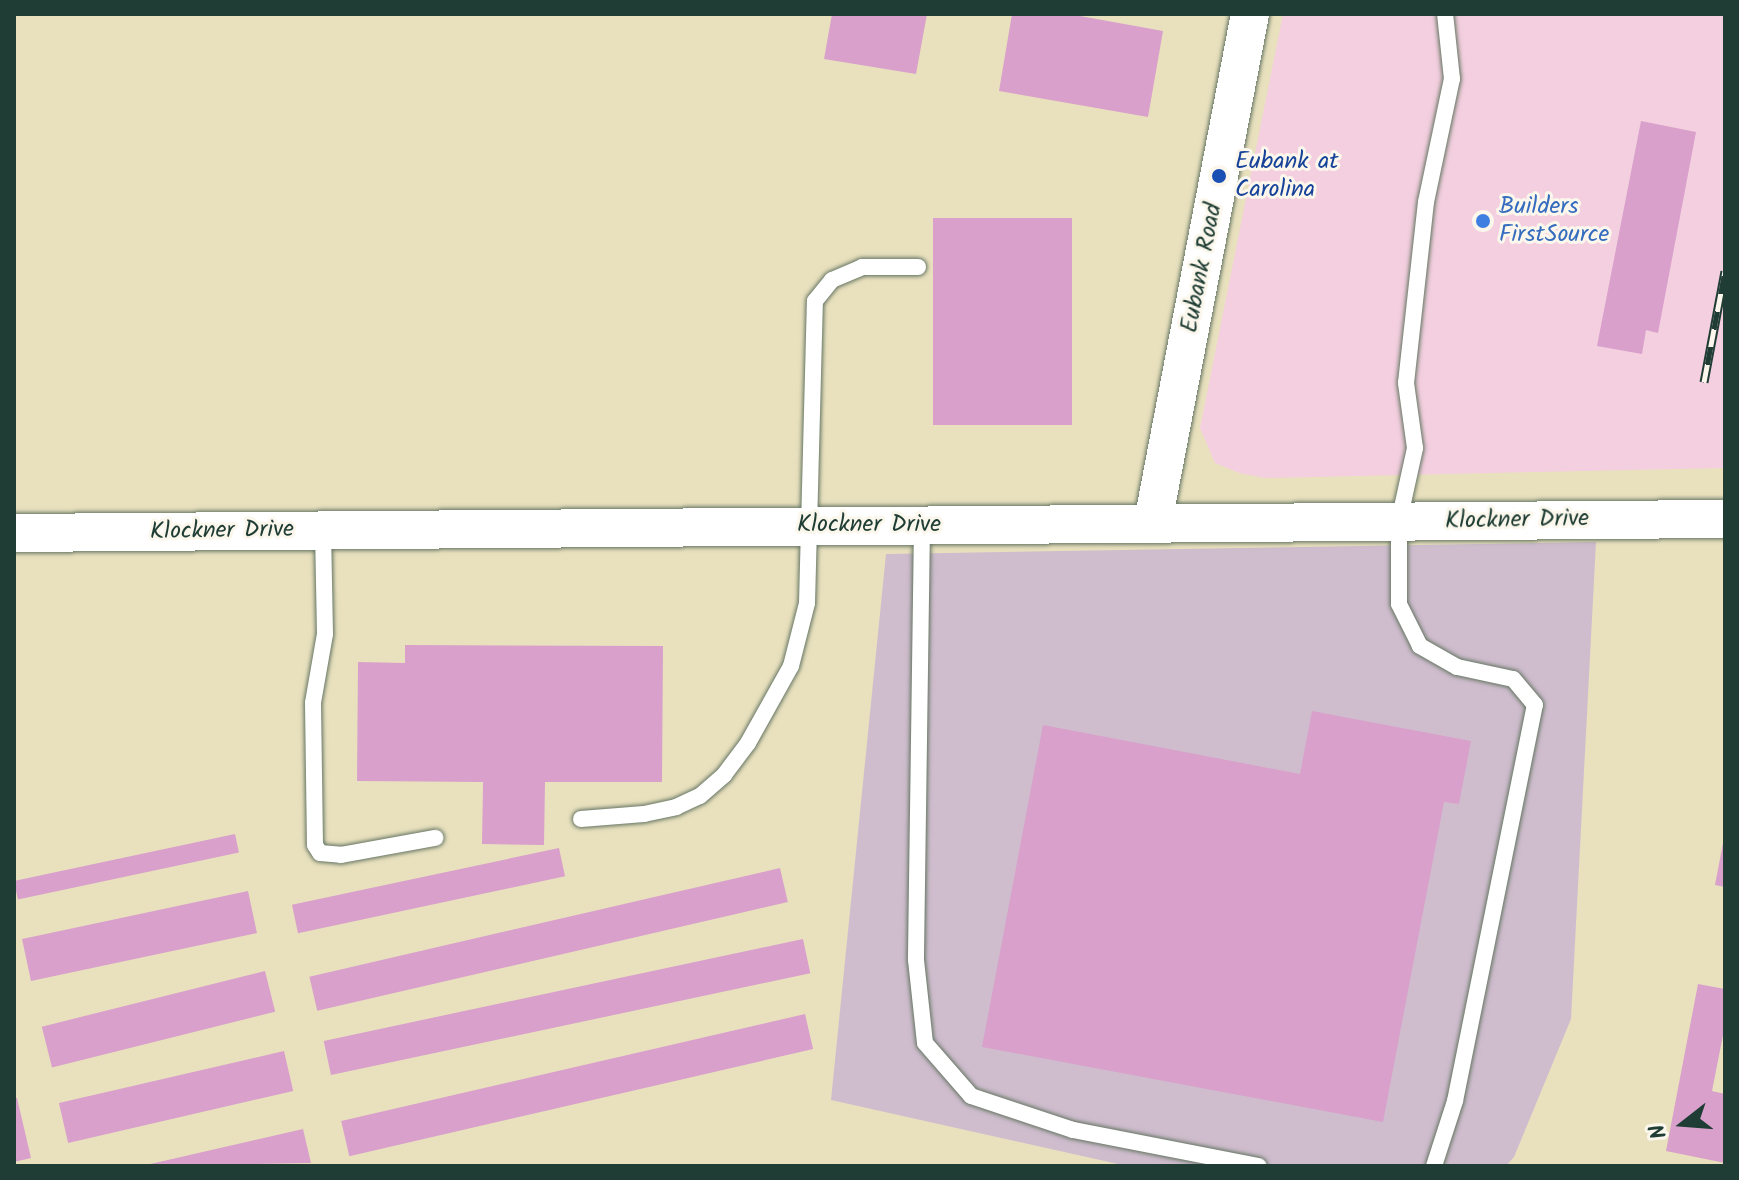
<!DOCTYPE html>
<style>
body{margin:0}
#map{position:relative;width:1739px;height:1180px;overflow:hidden;background:#e9e1be;font-family:Kalam,sans-serif}
div>[style]{position:absolute}
.built>*{inset:0;background:#f3cfdf}
.industrial>*{inset:0;background:#cfbdce}
.building>*{inset:0;background:#d8a0cb;transform-origin:0 0}
.roads{filter:drop-shadow(0 0 2px #667664) drop-shadow(0 0 2px #667664)}
.service>*{height:16px;margin:-8px;padding:0 8px;transform-origin:8px;border-radius:8px;background:#fff}
.tertiary>*{height:38px;margin:-19px;padding:0 19px;transform-origin:19px;border-radius:19px;background:#fff}
.rail>*{height:9px;margin-top:-4.5px;transform-origin:0;background:repeating-linear-gradient(90deg,#fbf7ec 0 18px,#1f3d34 0 36px);box-sizing:border-box;border-block:2px solid #1f3d34}
.dots>*{width:22px;height:22px;translate:-50% -50%;box-sizing:border-box;border:4px solid #fbf7ec;border-radius:50%}
span{translate:-50% -50%;white-space:nowrap;text-align:center;line-height:1.15;-webkit-text-stroke:6px #fbf7ec;paint-order:stroke}
.transit-label{font-size:24px;color:#164399}
.left{translate:0 -50%;text-align:left}
.shop-label{font-size:24px;color:#366cbe}
.street-label{font-size:24px;color:#1f3d34}
.frame{position:absolute;inset:0;border:16px solid #1f3d34;pointer-events:none}
.north{position:absolute;left:1643px;top:1084px;width:80px;height:80px;-webkit-text-stroke:6px #fbf7ec;paint-order:stroke;rotate:253deg;font-size:22px;font-weight:700;line-height:32px;text-align:center;color:#1f3d34}
.north::after{content:'';display:block;margin:auto;width:28px;height:36px;background:#1f3d34;clip-path:polygon(50% 0,100% 100%,50% 72%,0 100%)}
</style>
<div id="map">
<div class="built">
<div style="clip-path:polygon(1283px 14px,1725px 14px,1725px 468px,1265px 478px,1239px 473px,1215px 463px,1200px 428px)"></div>
</div>
<div class="industrial">
<div style="clip-path:polygon(1596px 542px,1571px 1019px,1514px 1157px,1506px 1166px,1127px 1166px,831px 1100px,886px 554px)"></div>
</div>
<div class="building">
<div style="clip-path:polygon(832px 14px,927px 14px,916px 74px,824px 59px)"></div>
<div style="clip-path:polygon(1012px 14px,1069px 14px,1163px 31px,1148px 117px,999px 91px)"></div>
<div style="clip-path:polygon(1641px 121px,1696px 132px,1658px 333px,1646px 330px,1642px 354px,1597px 346px)"></div>
<div style="left:933px;top:218px;width:139px;height:207px"></div>
<div style="clip-path:polygon(405px 645px,663px 646px,662px 782px,545px 782px,544px 845px,482px 844px,483px 782px,357px 781px,358px 662px,405px 663px)"></div>
<div style="clip-path:polygon(1312px 711px,1471px 741px,1459px 804px,1444px 802px,1383px 1122px,982px 1047px,1043px 725px,1300px 774px)"></div>
<div style="left:235px;top:834px;width:19px;height:226px;rotate:78deg"></div>
<div style="clip-path:polygon(1723px 843px,1725px 843px,1725px 887px,1715px 885px)"></div>
<div style="left:559px;top:848px;width:29px;height:273px;rotate:78deg"></div>
<div style="left:780px;top:868px;width:35px;height:483px;rotate:77deg"></div>
<div style="left:248px;top:891px;width:43px;height:231px;rotate:78deg"></div>
<div style="left:803px;top:939px;width:35px;height:490px;rotate:78deg"></div>
<div style="left:265px;top:971px;width:42px;height:230px;rotate:76deg"></div>
<div style="clip-path:polygon(1698px 984px,1725px 989px,1725px 1025px,1712px 1091px,1725px 1094px,1725px 1163px,1666px 1151px)"></div>
<div style="left:805px;top:1014px;width:36px;height:476px;rotate:77deg"></div>
<div style="left:284px;top:1051px;width:41px;height:231px;rotate:77deg"></div>
<div style="clip-path:polygon(14px 1098px,17px 1098px,31px 1158px,14px 1162px)"></div>
<div style="clip-path:polygon(303px 1129px,311px 1163px,146px 1166px,146px 1165px)"></div>
</div>
<div class="roads">
<div class="service">
<div style="left:922px;top:525px;width:435px;rotate:90.8deg"></div>
<div style="left:916px;top:960px;width:83px;rotate:83.8deg"></div>
<div style="left:925px;top:1043px;width:70px;rotate:49deg"></div>
<div style="left:971px;top:1096px;width:108px;rotate:18.4deg"></div>
<div style="left:1073px;top:1130px;width:189px;rotate:11deg"></div>
<div style="left:323px;top:530px;width:104px;rotate:88.9deg"></div>
<div style="left:325px;top:634px;width:70px;rotate:99.9deg"></div>
<div style="left:313px;top:703px;width:142px;rotate:89.2deg"></div>
<div style="left:315px;top:845px;width:9px;rotate:58deg"></div>
<div style="left:320px;top:853px;width:21px;rotate:5deg"></div>
<div style="left:341px;top:855px;width:96px;rotate:-10.3deg"></div>
<div style="left:581px;top:819px;width:63px;rotate:-4.5deg"></div>
<div style="left:644px;top:814px;width:33px;rotate:-12deg"></div>
<div style="left:676px;top:807px;width:26px;rotate:-25deg"></div>
<div style="left:700px;top:796px;width:32px;rotate:-41deg"></div>
<div style="left:724px;top:775px;width:40px;rotate:-53deg"></div>
<div style="left:748px;top:743px;width:88px;rotate:-60.8deg"></div>
<div style="left:791px;top:666px;width:65px;rotate:-75.7deg"></div>
<div style="left:807px;top:603px;width:302px;rotate:-88.5deg"></div>
<div style="left:815px;top:301px;width:27px;rotate:-51deg"></div>
<div style="left:832px;top:280px;width:33px;rotate:-23deg"></div>
<div style="left:862px;top:267px;width:56px"></div>
<div style="left:1434px;top:1166px;width:68px;rotate:-72.1deg"></div>
<div style="left:1455px;top:1101px;width:404px;rotate:-78.6deg"></div>
<div style="left:1535px;top:705px;width:34px;rotate:-130deg"></div>
<div style="left:1513px;top:679px;width:57px;rotate:-167.9deg"></div>
<div style="left:1457px;top:667px;width:43px;rotate:-150.4deg"></div>
<div style="left:1420px;top:646px;width:47px;rotate:-116.6deg"></div>
<div style="left:1399px;top:604px;width:83px;rotate:-90deg"></div>
<div style="left:1399px;top:521px;width:75px;rotate:-77.6deg"></div>
<div style="left:1415px;top:448px;width:66px;rotate:-97.9deg"></div>
<div style="left:1406px;top:383px;width:182px;rotate:-83.7deg"></div>
<div style="left:1426px;top:202px;width:126px;rotate:-78.1deg"></div>
<div style="left:1452px;top:79px;width:65px;rotate:-96.1deg"></div>
</div>
<div class="tertiary">
<div style="left:1153px;top:522px;width:517px;rotate:-79.19deg"></div>
<div style="left:14px;top:533px;width:1711px;rotate:-0.47deg"></div>
</div>
</div>
<div class="rail">
<div style="left:1704px;top:382px;width:113px;rotate:-79.3deg"></div>
</div>
<div class="dots">
<div style="left:1219px;top:176px;background:#1a4fb4"></div>
<div style="left:1483px;top:221px;background:#3f7fe0"></div>
</div>
<div class="transit-label">
<span class="left" style="left:1235px;top:176px">Eubank at<br>Carolina</span>
</div>
<div class="shop-label">
<span class="left" style="left:1499px;top:221px">Builders<br>FirstSource</span>
</div>
<div class="street-label">
<span style="left:1202px;top:268px;rotate:-79deg">Eubank Road</span>
<span style="left:1517px;top:520px;rotate:-1deg">Klockner Drive</span>
<span style="left:869px;top:525px">Klockner Drive</span>
<span style="left:222px;top:531px;rotate:-1deg">Klockner Drive</span>
</div>
<div class="frame"></div>
<div class="north">N</div>
</div>
